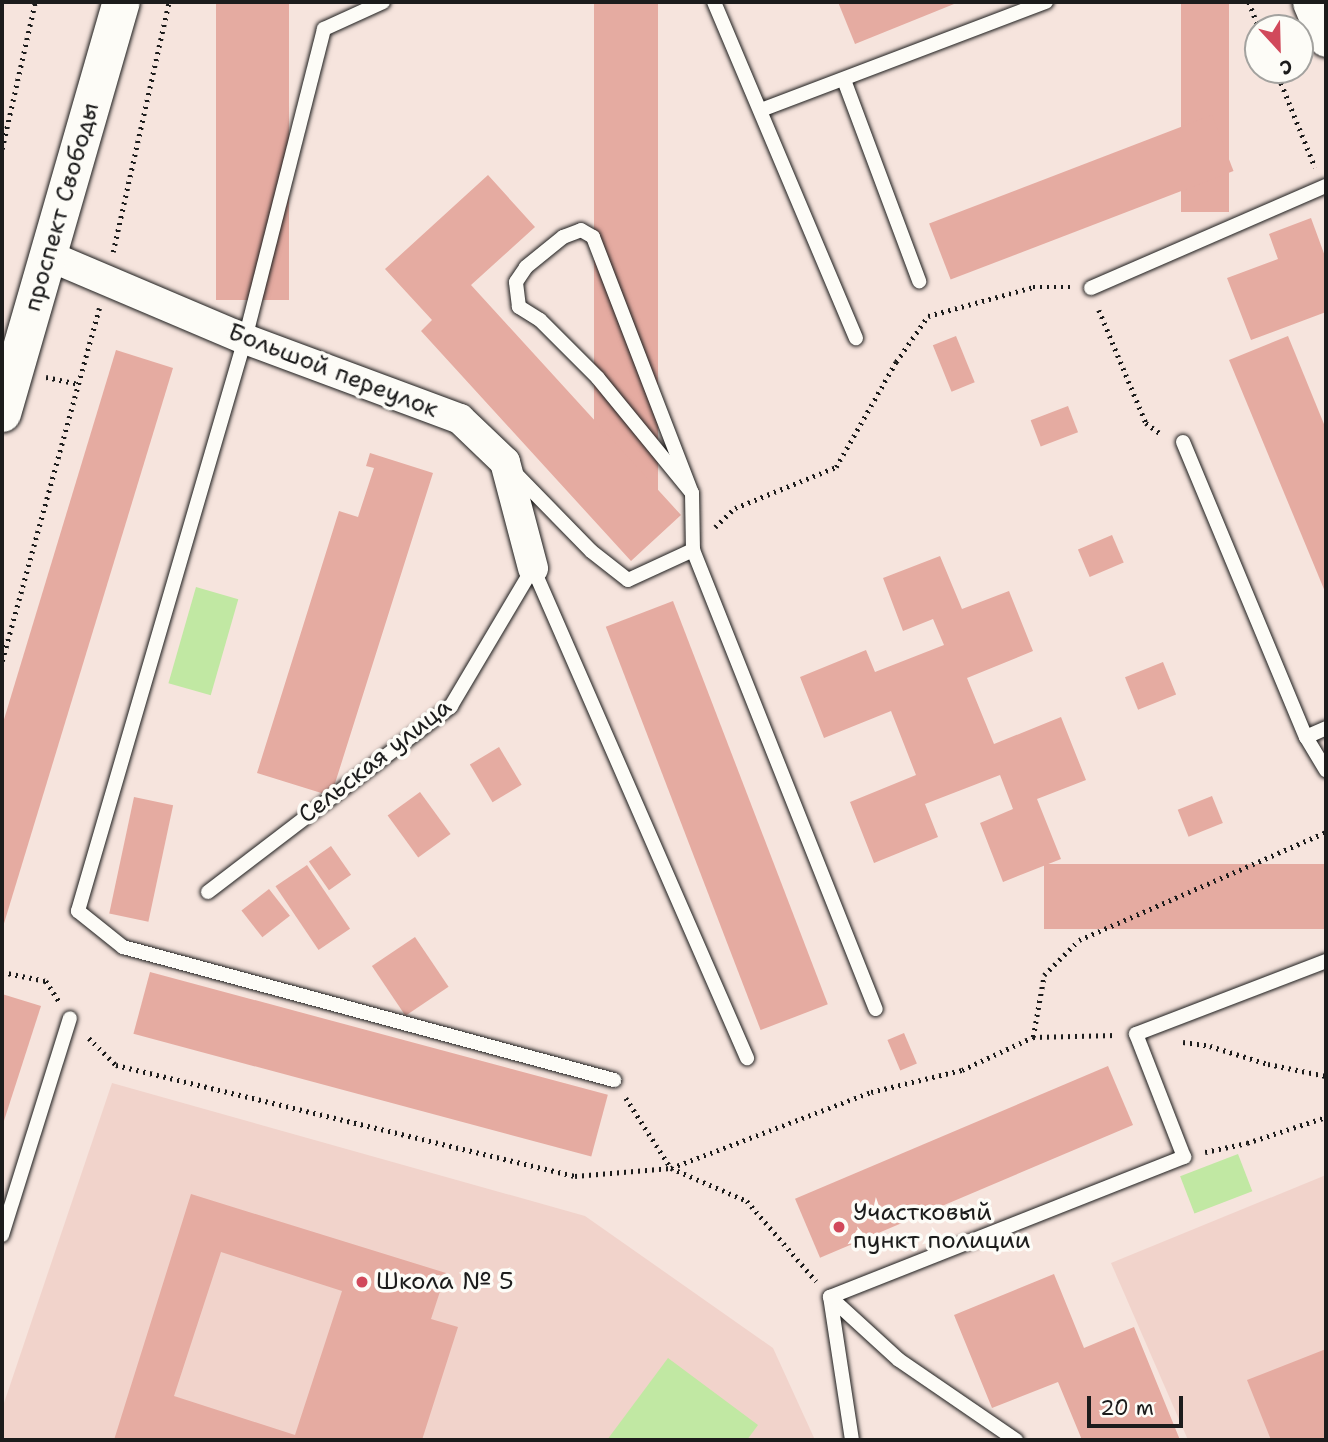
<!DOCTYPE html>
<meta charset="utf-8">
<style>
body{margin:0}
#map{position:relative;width:1328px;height:1442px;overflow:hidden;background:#f6e4dd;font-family:"Shantell Sans",sans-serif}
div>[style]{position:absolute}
.built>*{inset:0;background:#f1d3cb}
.green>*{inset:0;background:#c1e8a3;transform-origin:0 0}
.building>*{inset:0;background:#e5aba1;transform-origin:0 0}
.path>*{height:4.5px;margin-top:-2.25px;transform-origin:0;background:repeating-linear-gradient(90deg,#1c1c1c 0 2px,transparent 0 7px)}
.roads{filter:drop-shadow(0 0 2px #1c1c1c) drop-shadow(0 0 2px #1c1c1c)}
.service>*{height:14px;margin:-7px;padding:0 7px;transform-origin:7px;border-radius:7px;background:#fdfcf7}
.minor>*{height:30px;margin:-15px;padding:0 15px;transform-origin:15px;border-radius:15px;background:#fdfcf7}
.tertiary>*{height:37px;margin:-18.5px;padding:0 18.5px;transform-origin:18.5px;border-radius:18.5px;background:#fdfcf7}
.dots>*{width:19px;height:19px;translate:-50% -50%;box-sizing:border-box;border:4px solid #fdfcf7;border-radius:50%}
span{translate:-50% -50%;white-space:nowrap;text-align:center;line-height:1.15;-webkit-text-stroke:7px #fdfcf7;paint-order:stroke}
.street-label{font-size:24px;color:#1c1c1c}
.poi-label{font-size:24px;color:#1c1c1c}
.left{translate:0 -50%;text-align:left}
.frame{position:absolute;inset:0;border:4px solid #1c1c1c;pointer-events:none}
.north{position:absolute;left:1244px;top:14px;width:70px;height:70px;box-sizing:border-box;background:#fdfcf7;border:2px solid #a3a29f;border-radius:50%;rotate:158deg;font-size:19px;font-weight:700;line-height:28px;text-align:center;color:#1c1c1c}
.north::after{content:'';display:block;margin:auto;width:24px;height:32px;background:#d1495b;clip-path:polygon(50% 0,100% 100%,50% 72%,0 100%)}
.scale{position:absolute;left:1087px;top:1396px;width:96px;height:32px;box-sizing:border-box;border:4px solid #1c1c1c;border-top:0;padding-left:9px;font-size:21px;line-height:24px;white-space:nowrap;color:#1c1c1c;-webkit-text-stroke:5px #fdfcf7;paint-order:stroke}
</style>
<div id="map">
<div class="built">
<div style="clip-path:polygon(112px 1083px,585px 1216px,773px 1348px,815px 1440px,2px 1440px,2px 1409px)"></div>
<div style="clip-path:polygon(1326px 1175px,1326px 1440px,1188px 1440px,1111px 1263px)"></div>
</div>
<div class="green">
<div style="left:196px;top:587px;width:44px;height:100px;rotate:16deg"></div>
<div style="left:1238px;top:1154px;width:40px;height:62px;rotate:69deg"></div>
<div style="clip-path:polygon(668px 1358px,758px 1425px,747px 1440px,607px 1440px)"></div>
</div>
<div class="building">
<div style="left:216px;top:2px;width:73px;height:298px"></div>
<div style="left:594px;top:2px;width:64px;height:496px"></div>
<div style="clip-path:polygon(838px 2px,959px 2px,855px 44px)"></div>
<div style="left:1181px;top:2px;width:48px;height:210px"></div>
<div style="left:1212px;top:115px;width:60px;height:303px;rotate:69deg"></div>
<div style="clip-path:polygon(488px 175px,535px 227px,471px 285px,681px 515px,631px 561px,421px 331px,432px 320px,385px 269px)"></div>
<div style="clip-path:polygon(1311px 218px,1326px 259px,1326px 312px,1251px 340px,1227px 278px,1278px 259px,1269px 234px)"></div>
<div style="left:956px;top:336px;width:50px;height:25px;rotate:68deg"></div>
<div style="clip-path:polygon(1288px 336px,1326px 429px,1326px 594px,1229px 360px)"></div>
<div style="clip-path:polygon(116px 350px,173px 368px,2px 930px,2px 726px)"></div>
<div style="left:1068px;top:406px;width:28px;height:40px;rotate:69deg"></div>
<div style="clip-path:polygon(370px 453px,433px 473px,331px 796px,257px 773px,339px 511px,358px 517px,374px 468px,366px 466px)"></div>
<div style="left:1112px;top:535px;width:30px;height:37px;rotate:67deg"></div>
<div style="clip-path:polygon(940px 556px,962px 609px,1009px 591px,1033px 651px,967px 678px,994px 744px,1061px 717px,1086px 780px,1037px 799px,1061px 859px,1003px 882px,980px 823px,1013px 809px,1000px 775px,925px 804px,938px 837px,874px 863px,850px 802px,916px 775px,891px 711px,824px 738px,800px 677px,866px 650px,875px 672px,944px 645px,933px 619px,903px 631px,883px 578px)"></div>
<div style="left:673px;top:601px;width:432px;height:72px;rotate:69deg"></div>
<div style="left:1163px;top:662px;width:35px;height:41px;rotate:68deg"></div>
<div style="left:499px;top:747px;width:44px;height:34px;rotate:59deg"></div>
<div style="left:420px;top:792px;width:52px;height:40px;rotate:54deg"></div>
<div style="left:1212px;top:796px;width:29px;height:37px;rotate:68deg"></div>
<div style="left:134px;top:797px;width:40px;height:119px;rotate:12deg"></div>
<div style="left:331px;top:846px;width:35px;height:27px;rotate:55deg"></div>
<div style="left:1326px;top:864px;width:65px;height:282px;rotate:90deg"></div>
<div style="left:307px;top:865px;width:77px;height:38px;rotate:56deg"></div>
<div style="left:269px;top:889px;width:34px;height:35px;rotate:52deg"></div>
<div style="left:415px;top:937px;width:60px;height:52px;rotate:56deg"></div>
<div style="left:150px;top:972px;width:474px;height:64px;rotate:15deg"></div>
<div style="clip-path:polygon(2px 994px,41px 1006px,2px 1127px)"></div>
<div style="left:904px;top:1033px;width:33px;height:18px;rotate:67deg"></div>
<div style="left:1108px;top:1066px;width:64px;height:340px;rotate:67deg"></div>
<div style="clip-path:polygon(evenodd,191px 1194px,446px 1273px,431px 1319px,458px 1327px,422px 1440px,114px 1440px,191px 1194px,221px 1252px,342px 1291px,295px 1435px,174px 1396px,221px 1252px)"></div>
<div style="clip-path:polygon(1054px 1274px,1084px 1348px,1134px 1327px,1180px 1440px,1082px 1440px,1058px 1382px,992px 1408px,954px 1315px)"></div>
<div style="clip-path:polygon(1326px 1349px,1326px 1440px,1271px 1440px,1247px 1380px)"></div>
</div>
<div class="path">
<div style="left:1249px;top:2px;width:28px;rotate:69deg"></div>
<div style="left:1276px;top:70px;width:105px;rotate:68.1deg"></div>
<div style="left:2px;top:149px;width:151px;rotate:-77.3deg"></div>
<div style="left:113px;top:252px;width:256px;rotate:-77.4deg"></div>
<div style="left:1099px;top:310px;width:122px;rotate:67.4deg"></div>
<div style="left:1146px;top:423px;width:19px;rotate:36deg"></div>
<div style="left:46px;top:377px;width:33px;rotate:12deg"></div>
<div style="left:715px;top:527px;width:28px;rotate:-44deg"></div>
<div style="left:735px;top:508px;width:109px;rotate:-22.1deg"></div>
<div style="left:836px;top:467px;width:121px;rotate:-60.3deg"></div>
<div style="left:896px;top:362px;width:56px;rotate:-55.2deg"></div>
<div style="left:928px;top:316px;width:109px;rotate:-15.4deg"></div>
<div style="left:1033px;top:287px;width:38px"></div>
<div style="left:2px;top:661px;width:366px;rotate:-74.6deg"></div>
<div style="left:2px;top:972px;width:45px;rotate:11.6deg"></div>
<div style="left:46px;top:981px;width:24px;rotate:57deg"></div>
<div style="left:1033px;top:1037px;width:83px;rotate:-1.4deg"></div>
<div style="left:89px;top:1038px;width:38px;rotate:45deg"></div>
<div style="left:116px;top:1065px;width:472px;rotate:13.6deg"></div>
<div style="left:575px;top:1176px;width:96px;rotate:-4.8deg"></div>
<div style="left:671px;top:1168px;width:83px;rotate:23.5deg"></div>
<div style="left:747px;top:1201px;width:106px;rotate:49.2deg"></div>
<div style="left:1183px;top:1042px;width:27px;rotate:8deg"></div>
<div style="left:1210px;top:1046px;width:61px;rotate:17.2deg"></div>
<div style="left:1268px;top:1064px;width:59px;rotate:11.7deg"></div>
<div style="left:626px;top:1098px;width:83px;rotate:57.3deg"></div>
<div style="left:671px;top:1168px;width:214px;rotate:-20.8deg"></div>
<div style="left:871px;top:1092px;width:94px;rotate:-13.6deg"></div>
<div style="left:962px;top:1070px;width:78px;rotate:-24.9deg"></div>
<div style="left:1033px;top:1037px;width:63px;rotate:-79.9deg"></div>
<div style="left:1044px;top:975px;width:49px;rotate:-45deg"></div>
<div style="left:1079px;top:940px;width:270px;rotate:-23.6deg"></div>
<div style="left:1205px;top:1152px;width:43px;rotate:-12.1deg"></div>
<div style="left:1247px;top:1143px;width:83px;rotate:-18.2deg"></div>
</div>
<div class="roads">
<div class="service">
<div style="left:383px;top:2px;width:65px;rotate:155.4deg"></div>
<div style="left:324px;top:29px;width:320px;rotate:104.3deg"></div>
<div style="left:245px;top:339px;width:596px;rotate:106.28deg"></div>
<div style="left:78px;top:911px;width:58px;rotate:38.7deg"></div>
<div style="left:123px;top:947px;width:509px;rotate:15.16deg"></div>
<div style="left:714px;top:2px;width:365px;rotate:67.1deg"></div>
<div style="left:844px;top:80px;width:215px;rotate:69.5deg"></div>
<div style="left:761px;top:110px;width:305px;rotate:-20.8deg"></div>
<div style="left:1091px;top:288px;width:256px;rotate:-23.5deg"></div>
<div style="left:1183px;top:442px;width:320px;rotate:67.4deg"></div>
<div style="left:1306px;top:737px;width:22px;rotate:-24deg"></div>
<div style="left:513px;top:471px;width:112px;rotate:45.7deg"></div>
<div style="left:591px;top:551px;width:47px;rotate:38.1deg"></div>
<div style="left:628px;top:580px;width:72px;rotate:-24.8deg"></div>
<div style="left:693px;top:550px;width:494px;rotate:68.3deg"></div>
<div style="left:692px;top:493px;width:149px;rotate:-129.3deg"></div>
<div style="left:598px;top:378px;width:82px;rotate:-135deg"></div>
<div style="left:540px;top:320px;width:25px;rotate:-148deg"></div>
<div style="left:519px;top:307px;width:25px;rotate:-97deg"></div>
<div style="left:516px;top:282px;width:18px;rotate:-56deg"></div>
<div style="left:526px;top:267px;width:48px;rotate:-39deg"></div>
<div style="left:563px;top:237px;width:19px;rotate:-21deg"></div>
<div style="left:581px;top:230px;width:14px;rotate:30deg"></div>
<div style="left:593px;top:237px;width:274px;rotate:68.9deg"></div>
<div style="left:692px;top:493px;width:57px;rotate:89deg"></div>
<div style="left:533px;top:568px;width:535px;rotate:66.41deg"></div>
<div style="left:1306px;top:737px;width:39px;rotate:59deg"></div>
<div style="left:208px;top:892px;width:306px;rotate:-37.4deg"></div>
<div style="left:451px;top:706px;width:161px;rotate:-59.3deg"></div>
<div style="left:2px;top:1235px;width:227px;rotate:-72.6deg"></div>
<div style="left:830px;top:1297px;width:93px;rotate:42.4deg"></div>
<div style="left:899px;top:1360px;width:142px;rotate:34.4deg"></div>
<div style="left:852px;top:1440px;width:145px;rotate:-98.7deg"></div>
<div style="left:830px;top:1297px;width:381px;rotate:-21.6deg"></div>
<div style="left:1184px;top:1157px;width:132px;rotate:-111.3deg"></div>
<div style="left:1136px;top:1034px;width:204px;rotate:-21deg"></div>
</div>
<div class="minor">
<div style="left:49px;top:256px;width:213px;rotate:23deg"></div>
<div style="left:245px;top:339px;width:229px;rotate:20.4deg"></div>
<div style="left:460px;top:419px;width:62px;rotate:43.7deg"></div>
<div style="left:505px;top:462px;width:110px;rotate:75.2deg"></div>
</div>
<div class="tertiary">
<div style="left:1311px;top:2px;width:39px;rotate:67deg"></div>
<div style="left:2px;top:413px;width:428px;rotate:-73.9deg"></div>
</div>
</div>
<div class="dots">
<div style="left:839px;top:1227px;background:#d1495b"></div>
<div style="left:362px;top:1282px;background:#d1495b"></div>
</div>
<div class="street-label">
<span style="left:62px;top:207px;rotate:-74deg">проспект Свободы</span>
<span style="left:333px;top:371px;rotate:21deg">Большой переулок</span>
<span style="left:375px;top:761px;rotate:-38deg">Сельская улица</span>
</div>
<div class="poi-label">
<span class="left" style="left:853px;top:1227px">Участковый<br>пункт полиции</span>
<span class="left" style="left:376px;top:1282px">Школа № 5</span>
</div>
<div class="frame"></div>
<div class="north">С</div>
<div class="scale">20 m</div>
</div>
